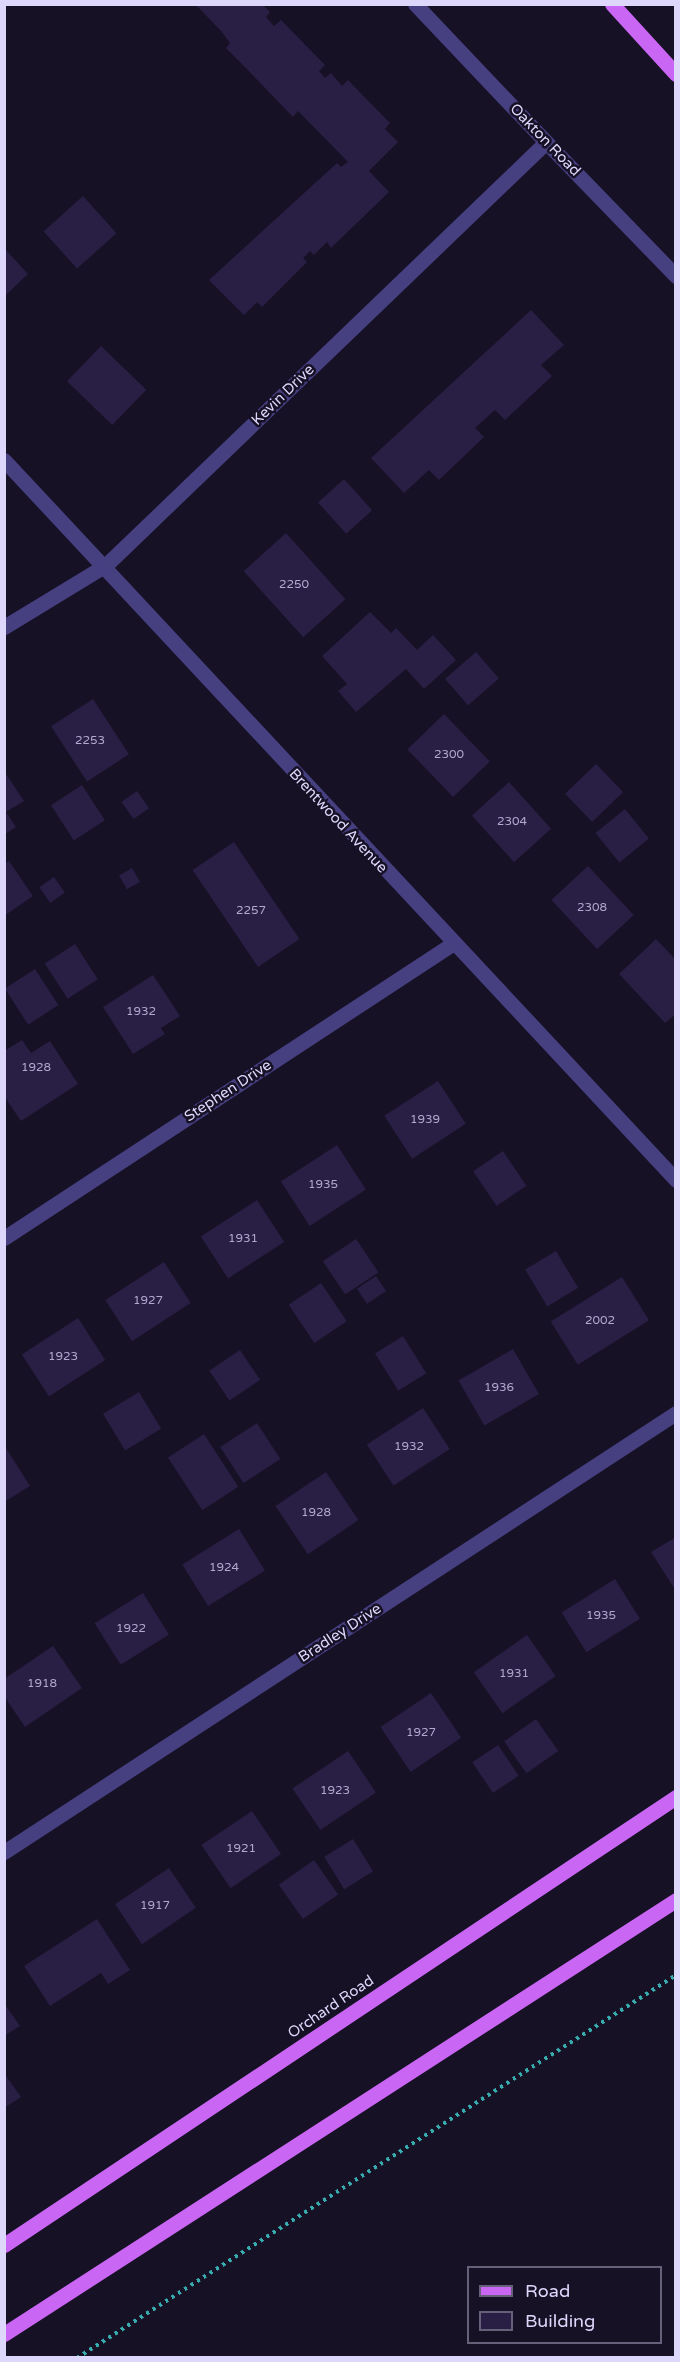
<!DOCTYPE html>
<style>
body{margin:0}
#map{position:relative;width:680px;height:2362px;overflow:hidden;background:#161125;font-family:"Varela Round",sans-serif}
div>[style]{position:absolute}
.building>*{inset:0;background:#291e44;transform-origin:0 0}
.path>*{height:4px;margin-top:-2px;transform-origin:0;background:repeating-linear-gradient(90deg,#38adaf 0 3px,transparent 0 7.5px)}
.lane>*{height:15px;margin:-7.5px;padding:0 7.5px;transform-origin:7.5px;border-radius:7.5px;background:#463f80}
.street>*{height:15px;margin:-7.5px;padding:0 7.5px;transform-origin:7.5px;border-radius:7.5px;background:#463f80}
.primary>*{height:15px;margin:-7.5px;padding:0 7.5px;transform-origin:7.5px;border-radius:7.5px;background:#ca66f4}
span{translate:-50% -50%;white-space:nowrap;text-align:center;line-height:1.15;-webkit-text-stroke:5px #161125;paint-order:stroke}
.number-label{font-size:12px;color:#b1a9ce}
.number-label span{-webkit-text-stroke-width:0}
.street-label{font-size:15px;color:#ded7fc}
.frame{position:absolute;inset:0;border:6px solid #ded7fc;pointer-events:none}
.legend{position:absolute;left:467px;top:2266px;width:195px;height:78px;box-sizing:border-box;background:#161125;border:2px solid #66607b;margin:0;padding:8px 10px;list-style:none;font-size:18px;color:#ded7fc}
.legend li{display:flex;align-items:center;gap:12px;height:30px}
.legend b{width:30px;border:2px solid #66607b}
</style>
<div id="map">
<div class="building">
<div style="clip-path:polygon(195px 4px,262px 4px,270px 12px,266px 17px,274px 26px,281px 20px,325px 65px,319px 71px,325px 78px,331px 73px,342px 86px,348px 80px,390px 123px,385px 129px,398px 142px,369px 171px,389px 192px,331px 248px,327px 242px,314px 255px,310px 251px,303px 258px,307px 262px,262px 307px,257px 302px,244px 315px,209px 280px,337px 163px,341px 167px,348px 162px,298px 111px,293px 117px,241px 63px,226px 48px,230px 43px,221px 31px)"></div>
<div style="left:83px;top:196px;width:50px;height:53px;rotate:48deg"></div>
<div style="clip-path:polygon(5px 249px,28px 274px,5px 296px)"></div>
<div style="clip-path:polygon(531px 310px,564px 345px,541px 365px,552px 376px,505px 420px,495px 410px,475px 428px,484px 437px,439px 480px,429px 470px,404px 493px,371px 458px)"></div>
<div style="left:101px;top:346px;width:63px;height:49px;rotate:44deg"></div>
<div style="left:344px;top:479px;width:42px;height:35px;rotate:48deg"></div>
<div style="left:286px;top:533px;width:89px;height:57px;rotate:48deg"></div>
<div style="clip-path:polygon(370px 612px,391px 633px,396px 628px,417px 650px,433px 635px,456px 660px,424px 689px,406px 669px,356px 712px,338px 691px,347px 684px,322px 656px)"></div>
<div style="left:476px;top:652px;width:35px;height:41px;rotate:49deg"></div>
<div style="left:93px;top:699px;width:66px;height:50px;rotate:57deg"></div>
<div style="left:444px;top:714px;width:66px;height:51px;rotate:46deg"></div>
<div style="left:596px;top:764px;width:39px;height:43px;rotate:46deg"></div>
<div style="clip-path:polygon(4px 771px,24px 801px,6px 812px,16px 827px,5px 834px)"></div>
<div style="left:509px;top:782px;width:63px;height:50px;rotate:48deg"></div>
<div style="left:82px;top:785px;width:42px;height:37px;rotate:57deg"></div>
<div style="left:137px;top:791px;width:21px;height:19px;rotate:55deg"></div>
<div style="left:625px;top:809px;width:38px;height:38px;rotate:51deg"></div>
<div style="left:234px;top:842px;width:117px;height:50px;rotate:56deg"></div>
<div style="clip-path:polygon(9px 861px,33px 896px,4px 916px,4px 864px)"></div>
<div style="left:588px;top:866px;width:67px;height:50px;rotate:47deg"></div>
<div style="left:132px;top:868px;width:16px;height:15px;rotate:60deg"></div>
<div style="left:54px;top:877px;width:19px;height:18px;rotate:55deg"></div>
<div style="clip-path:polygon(656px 939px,676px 960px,676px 1014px,665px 1023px,619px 974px)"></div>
<div style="left:75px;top:944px;width:42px;height:36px;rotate:57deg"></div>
<div style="left:35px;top:969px;width:43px;height:36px;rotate:57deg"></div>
<div style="clip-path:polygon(153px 975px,180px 1016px,161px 1028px,165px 1034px,133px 1054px,103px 1007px)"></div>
<div style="clip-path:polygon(22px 1040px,31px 1053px,50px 1041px,78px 1084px,21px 1121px,4px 1096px,4px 1051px)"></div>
<div style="left:438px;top:1081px;width:51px;height:64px;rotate:57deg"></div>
<div style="left:337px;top:1145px;width:53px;height:67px;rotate:57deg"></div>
<div style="left:503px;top:1151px;width:42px;height:36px;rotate:56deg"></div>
<div style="left:257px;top:1200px;width:50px;height:67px;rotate:57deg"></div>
<div style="left:356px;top:1239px;width:40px;height:40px;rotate:56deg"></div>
<div style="left:556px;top:1251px;width:43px;height:36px;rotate:59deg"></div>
<div style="left:164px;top:1262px;width:49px;height:70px;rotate:57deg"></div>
<div style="left:376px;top:1276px;width:18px;height:23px;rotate:56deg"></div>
<div style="left:622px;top:1277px;width:51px;height:84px;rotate:58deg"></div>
<div style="left:321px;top:1283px;width:46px;height:39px;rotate:56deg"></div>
<div style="left:78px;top:1318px;width:50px;height:67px;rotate:57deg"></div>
<div style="left:403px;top:1336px;width:44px;height:33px;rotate:58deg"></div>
<div style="left:513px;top:1349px;width:52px;height:63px;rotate:60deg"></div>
<div style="left:240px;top:1350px;width:36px;height:37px;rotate:56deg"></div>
<div style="left:139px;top:1392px;width:43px;height:42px;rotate:59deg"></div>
<div style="left:423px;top:1408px;width:49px;height:67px;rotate:57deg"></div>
<div style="left:257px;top:1423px;width:43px;height:44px;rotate:57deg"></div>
<div style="left:204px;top:1434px;width:63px;height:43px;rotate:57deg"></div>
<div style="clip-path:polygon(6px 1448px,30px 1486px,6px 1501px,4px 1449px)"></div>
<div style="left:326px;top:1472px;width:58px;height:61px;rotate:56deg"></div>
<div style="left:239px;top:1529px;width:49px;height:67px;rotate:58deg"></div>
<div style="clip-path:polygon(676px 1537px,676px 1591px,651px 1552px)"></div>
<div style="left:615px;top:1579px;width:47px;height:63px;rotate:58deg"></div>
<div style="left:143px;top:1593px;width:49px;height:57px;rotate:58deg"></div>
<div style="left:527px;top:1635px;width:50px;height:65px;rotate:55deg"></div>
<div style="clip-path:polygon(53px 1646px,82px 1688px,25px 1727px,4px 1696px,4px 1679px)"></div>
<div style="left:431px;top:1693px;width:54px;height:61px;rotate:56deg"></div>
<div style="left:536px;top:1719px;width:39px;height:39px;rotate:55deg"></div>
<div style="left:498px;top:1745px;width:37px;height:31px;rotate:56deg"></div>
<div style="left:348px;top:1751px;width:50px;height:67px;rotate:56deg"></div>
<div style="left:252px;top:1811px;width:52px;height:61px;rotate:56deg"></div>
<div style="left:353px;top:1839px;width:38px;height:34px;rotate:58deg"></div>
<div style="left:314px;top:1860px;width:42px;height:43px;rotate:55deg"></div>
<div style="left:169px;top:1868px;width:48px;height:65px;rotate:56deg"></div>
<div style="clip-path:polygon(97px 1919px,130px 1970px,108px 1984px,101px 1973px,50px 2006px,24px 1966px)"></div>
<div style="clip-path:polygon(4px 2003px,20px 2026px,4px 2036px)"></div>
<div style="clip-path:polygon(4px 2073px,21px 2097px,4px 2108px)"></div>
</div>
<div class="path">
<div style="left:77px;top:2358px;width:711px;rotate:-32.59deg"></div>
</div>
<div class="lane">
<div style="left:546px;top:142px;width:187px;rotate:45.9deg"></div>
</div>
<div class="street">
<div style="left:4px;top:460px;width:985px;rotate:46.97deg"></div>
<div style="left:4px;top:627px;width:119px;rotate:-31.3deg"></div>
<div style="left:106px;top:565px;width:610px;rotate:-43.87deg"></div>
<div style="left:546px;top:142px;width:190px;rotate:-133.5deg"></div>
<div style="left:4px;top:1238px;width:536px;rotate:-33.27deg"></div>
<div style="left:4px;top:1852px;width:803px;rotate:-33.16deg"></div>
</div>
<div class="primary">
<div style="left:612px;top:4px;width:95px;rotate:47.6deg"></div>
<div style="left:4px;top:2245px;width:808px;rotate:-33.69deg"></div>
<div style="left:4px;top:2334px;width:800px;rotate:-32.86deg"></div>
</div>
<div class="number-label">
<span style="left:294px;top:585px">2250</span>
<span style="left:90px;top:741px">2253</span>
<span style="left:449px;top:755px">2300</span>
<span style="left:512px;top:822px">2304</span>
<span style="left:592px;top:908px">2308</span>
<span style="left:251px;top:911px">2257</span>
<span style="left:141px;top:1012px">1932</span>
<span style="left:36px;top:1068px">1928</span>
<span style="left:425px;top:1120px">1939</span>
<span style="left:323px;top:1185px">1935</span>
<span style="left:243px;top:1239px">1931</span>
<span style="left:148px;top:1301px">1927</span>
<span style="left:600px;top:1321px">2002</span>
<span style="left:63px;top:1357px">1923</span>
<span style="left:499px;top:1388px">1936</span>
<span style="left:409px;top:1447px">1932</span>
<span style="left:316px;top:1513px">1928</span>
<span style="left:224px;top:1568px">1924</span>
<span style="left:601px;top:1616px">1935</span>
<span style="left:131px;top:1629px">1922</span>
<span style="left:514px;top:1674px">1931</span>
<span style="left:42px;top:1684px">1918</span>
<span style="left:421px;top:1733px">1927</span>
<span style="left:335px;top:1791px">1923</span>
<span style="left:241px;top:1849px">1921</span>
<span style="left:155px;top:1906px">1917</span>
</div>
<div class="street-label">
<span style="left:545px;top:140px;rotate:46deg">Oakton Road</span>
<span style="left:283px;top:395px;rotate:-44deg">Kevin Drive</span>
<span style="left:338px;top:821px;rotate:47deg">Brentwood Avenue</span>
<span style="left:228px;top:1091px;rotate:-33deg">Stephen Drive</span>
<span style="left:340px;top:1633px;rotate:-33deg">Bradley Drive</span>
<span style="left:331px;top:2007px;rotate:-34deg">Orchard Road</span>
</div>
<div class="frame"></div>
<ul class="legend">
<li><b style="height:8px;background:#ca66f4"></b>Road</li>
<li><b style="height:16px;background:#291e44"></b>Building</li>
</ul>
</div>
